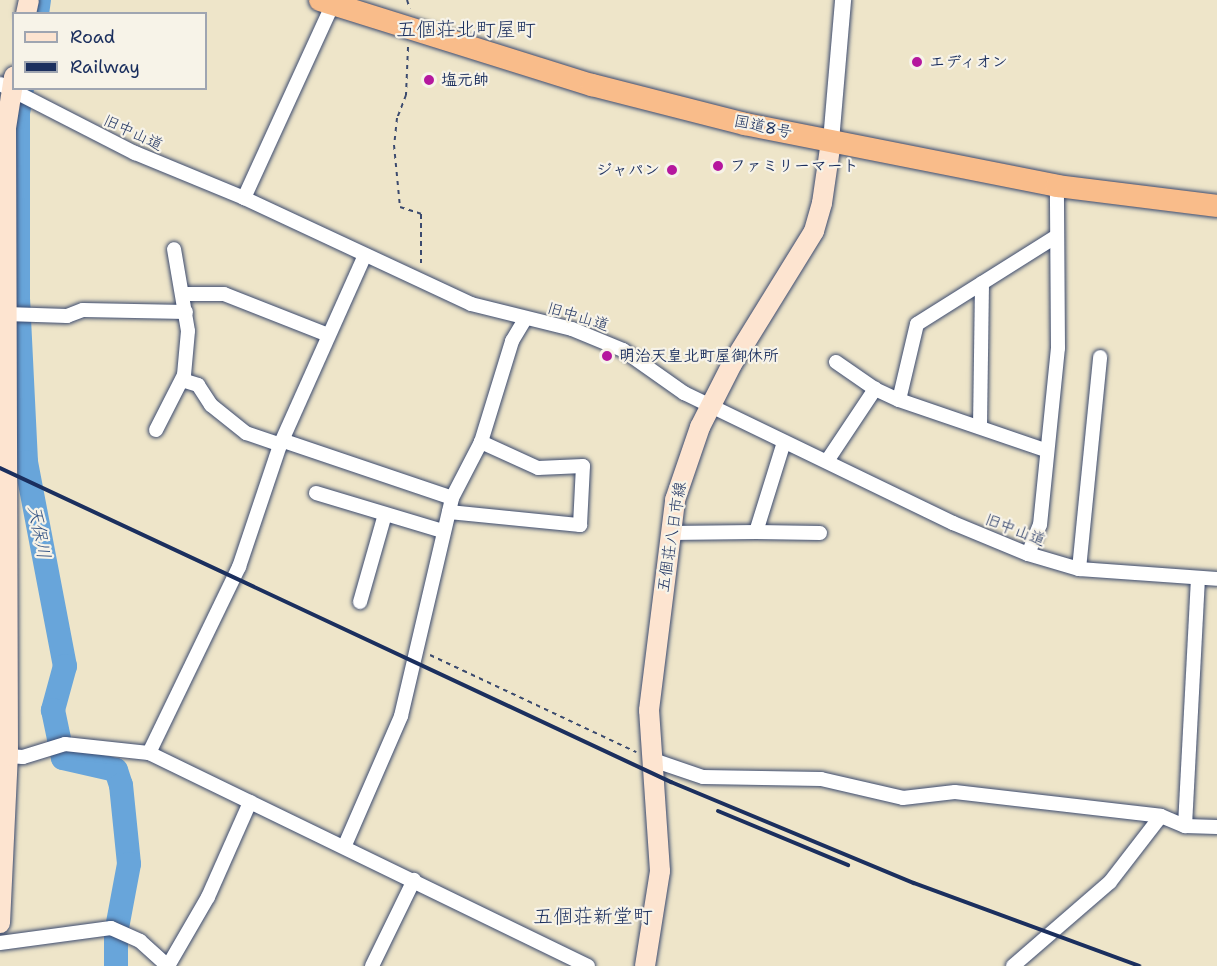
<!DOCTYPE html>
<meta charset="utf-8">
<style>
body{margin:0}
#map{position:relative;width:1217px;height:966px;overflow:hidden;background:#eee5c9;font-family:"Shantell Sans","Klee One",sans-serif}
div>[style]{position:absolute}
.river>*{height:24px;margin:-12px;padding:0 12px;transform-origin:12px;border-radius:12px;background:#68a5da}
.path>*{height:2px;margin-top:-1px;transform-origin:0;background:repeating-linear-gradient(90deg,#3b4a6e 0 4.5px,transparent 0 9px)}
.roads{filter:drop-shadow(0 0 2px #3b4a6e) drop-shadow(0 0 2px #3b4a6e)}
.minor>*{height:14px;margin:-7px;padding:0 7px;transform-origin:7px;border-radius:7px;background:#fff}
.tertiary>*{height:16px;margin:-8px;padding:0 8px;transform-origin:8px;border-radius:8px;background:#fff}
.secondary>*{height:20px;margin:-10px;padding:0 10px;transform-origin:10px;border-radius:10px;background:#fde4d0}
.trunk>*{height:22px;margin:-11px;padding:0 11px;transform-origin:11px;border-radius:11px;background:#f9bc8a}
.rail>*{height:4px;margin:-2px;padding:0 2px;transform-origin:2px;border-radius:2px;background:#1b2f5e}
.dots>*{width:16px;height:16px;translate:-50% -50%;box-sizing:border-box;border:3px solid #f7f3e8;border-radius:50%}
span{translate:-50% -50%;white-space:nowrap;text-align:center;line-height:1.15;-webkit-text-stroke:4.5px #f7f3e8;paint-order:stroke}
.poi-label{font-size:16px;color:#1b2f5e;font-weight:700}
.left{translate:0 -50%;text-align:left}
.right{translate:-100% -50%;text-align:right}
.street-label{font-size:16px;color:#1b2f5e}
.water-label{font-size:18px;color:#325283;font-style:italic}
.quarter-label{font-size:20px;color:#1b2f5e}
.legend{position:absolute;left:12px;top:12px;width:195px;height:78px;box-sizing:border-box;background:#f7f3e8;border:2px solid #9fa5b1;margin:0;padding:8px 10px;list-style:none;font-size:18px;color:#1b2f5e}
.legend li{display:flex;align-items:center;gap:12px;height:30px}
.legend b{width:30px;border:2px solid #9fa5b1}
</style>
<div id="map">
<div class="river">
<div style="left:37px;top:14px;width:14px;rotate:-82deg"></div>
<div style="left:22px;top:88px;width:26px;rotate:99deg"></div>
<div style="left:18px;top:114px;width:184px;rotate:90deg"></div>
<div style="left:18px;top:298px;width:164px;rotate:87.2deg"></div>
<div style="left:26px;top:462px;width:208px;rotate:79.2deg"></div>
<div style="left:65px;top:666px;width:46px;rotate:105.3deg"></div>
<div style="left:53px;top:710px;width:49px;rotate:78.2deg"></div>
<div style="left:63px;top:758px;width:54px;rotate:12.8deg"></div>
<div style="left:116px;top:770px;width:16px;rotate:72deg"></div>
<div style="left:121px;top:785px;width:79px;rotate:84.2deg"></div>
<div style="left:129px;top:864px;width:65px;rotate:100.6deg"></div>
<div style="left:116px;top:966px;width:28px;rotate:-90deg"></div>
</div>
<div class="path">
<div style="left:407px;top:0;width:9px;rotate:72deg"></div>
<div style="left:408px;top:47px;width:48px;rotate:92.4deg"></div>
<div style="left:406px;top:95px;width:25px;rotate:111deg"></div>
<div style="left:397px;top:118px;width:27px;rotate:96deg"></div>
<div style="left:394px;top:145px;width:62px;rotate:84.5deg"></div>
<div style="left:400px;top:207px;width:22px;rotate:18deg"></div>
<div style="left:421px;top:214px;width:53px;rotate:90deg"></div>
<div style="left:430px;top:655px;width:228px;rotate:25.2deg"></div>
</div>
<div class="roads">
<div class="minor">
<div style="left:0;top:84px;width:152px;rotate:27.1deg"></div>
<div style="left:135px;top:153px;width:118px;rotate:22.4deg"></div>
<div style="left:244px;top:198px;width:251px;rotate:25deg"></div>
<div style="left:471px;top:304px;width:104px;rotate:13.9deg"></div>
<div style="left:572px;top:329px;width:55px;rotate:22.4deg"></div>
<div style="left:623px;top:350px;width:75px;rotate:35.2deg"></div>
<div style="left:684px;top:393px;width:299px;rotate:25.8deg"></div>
<div style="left:953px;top:523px;width:81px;rotate:22.5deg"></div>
<div style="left:1028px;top:554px;width:53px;rotate:16.4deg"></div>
<div style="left:1079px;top:569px;width:138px;rotate:4.1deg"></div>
<div style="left:244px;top:198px;width:213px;rotate:-65.4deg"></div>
<div style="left:183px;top:294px;width:41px"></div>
<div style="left:224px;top:294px;width:112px;rotate:21.5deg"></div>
<div style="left:6px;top:314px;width:61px;rotate:1.9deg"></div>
<div style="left:67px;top:316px;width:17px;rotate:-21deg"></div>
<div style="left:83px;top:310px;width:103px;rotate:1.1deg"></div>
<div style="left:836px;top:362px;width:47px;rotate:34.7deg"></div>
<div style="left:875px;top:389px;width:26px;rotate:25deg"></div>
<div style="left:182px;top:380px;width:17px;rotate:17deg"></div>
<div style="left:198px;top:385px;width:24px;rotate:57deg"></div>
<div style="left:211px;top:405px;width:45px;rotate:38.7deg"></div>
<div style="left:246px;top:433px;width:36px;rotate:19deg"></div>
<div style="left:980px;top:427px;width:144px;rotate:-89.2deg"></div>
<div style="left:156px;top:430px;width:62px;rotate:-63deg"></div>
<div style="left:184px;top:375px;width:44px;rotate:-84.8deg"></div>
<div style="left:188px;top:331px;width:83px;rotate:-99.7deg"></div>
<div style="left:284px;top:441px;width:177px;rotate:18.7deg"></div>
<div style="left:784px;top:442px;width:94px;rotate:107.3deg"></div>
<div style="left:756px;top:532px;width:64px;rotate:0.9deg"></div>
<div style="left:1045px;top:450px;width:154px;rotate:-161.1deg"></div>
<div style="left:899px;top:400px;width:78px;rotate:-76.7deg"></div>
<div style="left:917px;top:324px;width:165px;rotate:-32.2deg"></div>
<div style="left:827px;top:461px;width:87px;rotate:-56.3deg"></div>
<div style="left:316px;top:493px;width:133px;rotate:16.7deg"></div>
<div style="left:449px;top:512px;width:132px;rotate:5.7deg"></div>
<div style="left:580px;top:525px;width:59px;rotate:-87.1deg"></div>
<div style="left:583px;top:466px;width:45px;rotate:177.5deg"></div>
<div style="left:538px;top:468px;width:63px;rotate:-155.5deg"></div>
<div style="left:670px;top:533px;width:86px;rotate:-0.7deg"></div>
<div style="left:1028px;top:554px;width:31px;rotate:-68deg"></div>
<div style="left:1040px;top:525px;width:178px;rotate:-84.2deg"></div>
<div style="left:1058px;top:348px;width:162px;rotate:-90.4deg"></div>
<div style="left:1079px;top:569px;width:213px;rotate:-84.3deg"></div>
<div style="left:360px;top:602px;width:91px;rotate:-74.1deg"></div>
<div style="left:149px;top:753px;width:207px;rotate:-64.2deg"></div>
<div style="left:239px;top:567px;width:129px;rotate:-71.4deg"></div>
<div style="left:280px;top:445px;width:208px;rotate:-65.9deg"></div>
<div style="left:8px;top:756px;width:15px;rotate:4deg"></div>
<div style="left:23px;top:757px;width:44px;rotate:-17.2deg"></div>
<div style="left:65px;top:744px;width:84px;rotate:6.1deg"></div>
<div style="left:149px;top:753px;width:488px;rotate:25.9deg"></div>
<div style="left:653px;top:760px;width:53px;rotate:18.8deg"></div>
<div style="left:703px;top:777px;width:118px;rotate:1deg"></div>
<div style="left:821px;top:779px;width:84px;rotate:13deg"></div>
<div style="left:903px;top:798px;width:52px;rotate:-6.6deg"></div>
<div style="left:955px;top:792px;width:207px;rotate:6.6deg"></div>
<div style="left:1161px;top:816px;width:26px;rotate:23deg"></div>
<div style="left:1185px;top:826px;width:32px;rotate:2deg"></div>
<div style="left:1185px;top:826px;width:247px;rotate:-87deg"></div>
<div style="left:345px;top:845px;width:141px;rotate:-66.5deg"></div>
<div style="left:401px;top:716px;width:224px;rotate:-76.8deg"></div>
<div style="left:452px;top:498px;width:63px;rotate:-62.6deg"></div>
<div style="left:481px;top:442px;width:106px;rotate:-72.9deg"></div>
<div style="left:512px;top:341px;width:26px;rotate:-59deg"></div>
<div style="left:0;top:943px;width:112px;rotate:-7.7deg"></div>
<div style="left:111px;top:928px;width:32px;rotate:24deg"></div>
<div style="left:140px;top:941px;width:38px;rotate:42deg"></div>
<div style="left:168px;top:966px;width:80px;rotate:-59.9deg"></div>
<div style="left:208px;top:897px;width:104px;rotate:-66.1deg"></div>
<div style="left:372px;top:966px;width:96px;rotate:-64deg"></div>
<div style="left:1013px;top:966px;width:128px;rotate:-40.9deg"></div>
<div style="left:1110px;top:882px;width:83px;rotate:-52.3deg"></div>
</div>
<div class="tertiary">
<div style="left:831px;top:141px;width:142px;rotate:-85.1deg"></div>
</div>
<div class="secondary">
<div style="left:26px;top:14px;width:14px;rotate:-78deg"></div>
<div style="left:0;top:923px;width:167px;rotate:-87.3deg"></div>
<div style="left:8px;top:756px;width:628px;rotate:-90.18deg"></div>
<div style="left:6px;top:128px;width:52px;rotate:-81.1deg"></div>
<div style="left:645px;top:966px;width:96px;rotate:-81deg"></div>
<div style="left:660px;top:871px;width:161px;rotate:-93.9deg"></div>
<div style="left:649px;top:710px;width:212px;rotate:-82.9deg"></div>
<div style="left:675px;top:500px;width:77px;rotate:-71.1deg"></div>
<div style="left:700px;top:427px;width:71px;rotate:-63.1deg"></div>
<div style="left:732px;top:364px;width:156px;rotate:-58.3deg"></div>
<div style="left:814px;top:231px;width:29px;rotate:-74deg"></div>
<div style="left:822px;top:203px;width:63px;rotate:-81.7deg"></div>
</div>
<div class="trunk">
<div style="left:320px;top:0;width:285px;rotate:17.4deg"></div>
<div style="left:592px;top:85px;width:158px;rotate:14.3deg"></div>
<div style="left:745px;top:124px;width:318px;rotate:11.2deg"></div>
<div style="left:1057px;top:186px;width:161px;rotate:7.1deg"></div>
</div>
</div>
<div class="rail">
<div style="left:0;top:468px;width:741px;rotate:25.08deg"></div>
<div style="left:671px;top:782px;width:263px;rotate:22.6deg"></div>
<div style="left:914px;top:883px;width:240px;rotate:20.2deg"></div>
<div style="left:718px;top:811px;width:141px;rotate:22.6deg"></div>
</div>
<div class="dots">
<div style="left:917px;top:62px;background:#b5179e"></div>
<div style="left:429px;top:80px;background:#b5179e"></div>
<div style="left:718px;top:166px;background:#b5179e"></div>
<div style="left:672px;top:170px;background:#b5179e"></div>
<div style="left:607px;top:356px;background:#b5179e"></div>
</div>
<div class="poi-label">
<span class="left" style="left:929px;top:62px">エディオン</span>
<span class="left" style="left:441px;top:80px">塩元帥</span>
<span class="left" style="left:730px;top:166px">ファミリーマート</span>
<span class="right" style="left:660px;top:170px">ジャパン</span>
<span class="left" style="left:619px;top:356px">明治天皇北町屋御休所</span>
</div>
<div class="street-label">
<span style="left:763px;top:127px;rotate:12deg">国道8号</span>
<span style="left:133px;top:133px;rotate:25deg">旧中山道</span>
<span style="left:578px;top:317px;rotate:17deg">旧中山道</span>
<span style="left:1015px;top:530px;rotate:21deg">旧中山道</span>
<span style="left:672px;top:537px;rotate:-81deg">五個荘八日市線</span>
</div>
<div class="water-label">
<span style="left:39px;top:532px;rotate:79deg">天保川</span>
</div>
<div class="quarter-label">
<span style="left:466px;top:29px">五個荘北町屋町</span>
<span style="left:593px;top:916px">五個荘新堂町</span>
</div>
<ul class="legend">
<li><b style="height:8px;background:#fde4d0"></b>Road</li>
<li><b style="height:8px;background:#1b2f5e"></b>Railway</li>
</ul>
</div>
